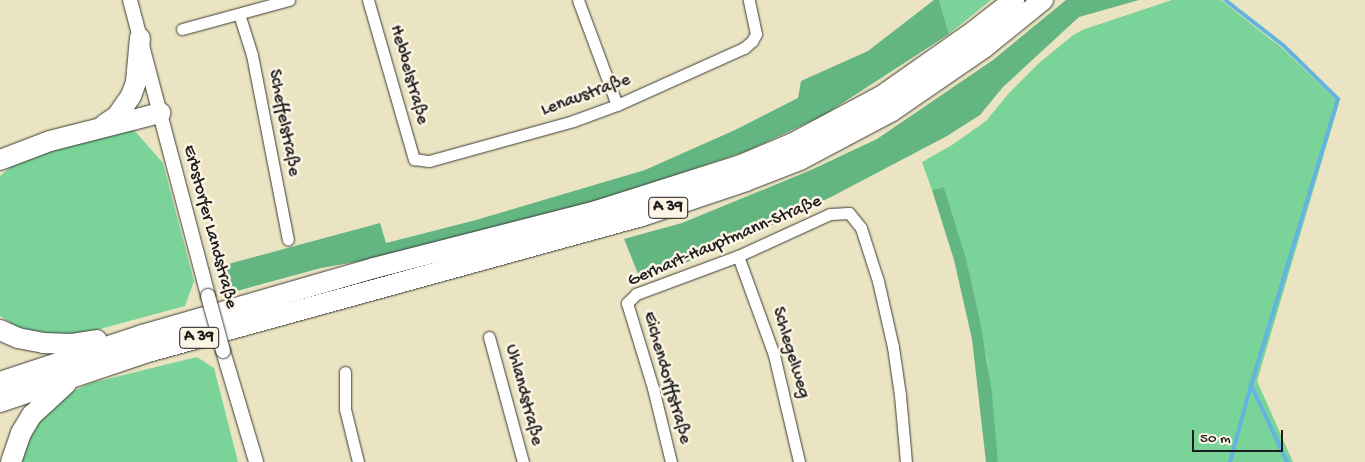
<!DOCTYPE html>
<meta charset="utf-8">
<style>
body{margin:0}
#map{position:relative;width:1365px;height:462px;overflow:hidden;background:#ebe4c2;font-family:"Gochi Hand",sans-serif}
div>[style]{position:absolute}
.green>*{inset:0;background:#7ad399}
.forest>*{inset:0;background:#63b581}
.stream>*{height:4px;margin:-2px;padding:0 2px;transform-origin:2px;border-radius:2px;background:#63b5de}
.roads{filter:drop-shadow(0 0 1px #3b3a35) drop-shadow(0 0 1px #3b3a35)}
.minor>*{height:11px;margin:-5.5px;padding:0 5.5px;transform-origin:5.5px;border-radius:5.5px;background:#fff}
.tertiary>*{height:14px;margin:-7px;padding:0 7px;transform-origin:7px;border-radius:7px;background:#fff}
.motorway>*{height:20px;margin:-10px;padding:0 10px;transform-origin:10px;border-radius:10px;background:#fff}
.bridges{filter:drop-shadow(0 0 1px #3b3a35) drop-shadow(0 0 1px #3b3a35)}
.tertiary-bridge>*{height:14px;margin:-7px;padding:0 7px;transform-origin:7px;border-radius:7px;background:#fff}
span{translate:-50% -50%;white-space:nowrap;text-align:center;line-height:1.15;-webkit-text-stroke:5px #fcf5e5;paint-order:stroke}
.shield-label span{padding:1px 4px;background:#fcf5e5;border:1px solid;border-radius:4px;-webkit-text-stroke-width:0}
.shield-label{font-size:16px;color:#1c1c1c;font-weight:700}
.street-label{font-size:18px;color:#1c1c1c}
.scale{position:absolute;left:1192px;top:430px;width:91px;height:22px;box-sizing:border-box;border:2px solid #1c1c1c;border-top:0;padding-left:6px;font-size:15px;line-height:18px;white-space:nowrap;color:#1c1c1c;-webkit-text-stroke:4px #fcf5e5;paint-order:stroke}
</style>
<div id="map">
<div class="green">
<div style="clip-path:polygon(939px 0,991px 0,949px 34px)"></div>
<div style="clip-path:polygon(1172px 0,1221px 0,1282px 48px,1339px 103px,1257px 381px,1293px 462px,998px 462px,987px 360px,966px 258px,944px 187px,932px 190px,922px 162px,952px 145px,986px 121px,1009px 93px,1039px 63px,1072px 36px,1082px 30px)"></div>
<div style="clip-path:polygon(134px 130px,163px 163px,194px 281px,185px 306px,74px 336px,22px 330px,0 316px,0 176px,13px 165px,62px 143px)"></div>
<div style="clip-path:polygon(197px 357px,214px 368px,238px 462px,21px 462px,30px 435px,41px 420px,67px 394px,91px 383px)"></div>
</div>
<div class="forest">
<div style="clip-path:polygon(934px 0,939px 0,949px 34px,824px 115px,747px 151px,578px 208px,395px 255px,321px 268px,226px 294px,221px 266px,380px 223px,386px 243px,476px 220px,645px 170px,735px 130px,798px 98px,801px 81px,868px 51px)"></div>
<div style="clip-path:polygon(1066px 0,1139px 0,1079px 17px,1003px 87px,980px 115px,947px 136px,831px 197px,740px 240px,641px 281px,624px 239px,682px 223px,811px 170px,877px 139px,993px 60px)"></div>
<div style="clip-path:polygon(944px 187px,966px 258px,981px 326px,992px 394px,998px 462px,986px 462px,972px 339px,954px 260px,932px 190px)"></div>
</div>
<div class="stream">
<div style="left:1225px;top:0;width:75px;rotate:37.9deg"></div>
<div style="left:1284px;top:46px;width:76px;rotate:44.5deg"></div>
<div style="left:1338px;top:99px;width:299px;rotate:106.9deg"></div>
<div style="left:1251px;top:385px;width:80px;rotate:105.3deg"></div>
<div style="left:1251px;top:385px;width:85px;rotate:64.9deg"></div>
</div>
<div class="roads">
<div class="minor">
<div style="left:368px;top:0;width:166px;rotate:73.9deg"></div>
<div style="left:414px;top:159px;width:15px;rotate:8deg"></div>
<div style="left:429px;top:161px;width:149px;rotate:-15.5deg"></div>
<div style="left:573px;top:121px;width:47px;rotate:-20deg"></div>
<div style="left:617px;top:105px;width:139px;rotate:-24.2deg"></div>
<div style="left:744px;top:48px;width:11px;rotate:-41deg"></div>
<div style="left:752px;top:41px;width:8px;rotate:-60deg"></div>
<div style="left:756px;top:34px;width:35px;rotate:-102deg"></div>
<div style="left:578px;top:0;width:112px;rotate:69.6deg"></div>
<div style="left:239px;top:14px;width:43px;rotate:72.4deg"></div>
<div style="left:252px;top:55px;width:188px;rotate:79deg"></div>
<div style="left:182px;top:29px;width:111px;rotate:-15.2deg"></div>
<div style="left:738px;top:256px;width:105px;rotate:70deg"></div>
<div style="left:774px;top:355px;width:110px;rotate:76.8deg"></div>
<div style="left:489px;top:337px;width:130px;rotate:74.8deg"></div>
<div style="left:345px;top:372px;width:37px;rotate:90deg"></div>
<div style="left:345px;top:409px;width:55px;rotate:76.2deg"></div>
<div style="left:671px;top:462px;width:76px;rotate:-103.7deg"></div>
<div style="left:653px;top:388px;width:89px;rotate:-107deg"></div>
<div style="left:627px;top:303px;width:13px;rotate:-45deg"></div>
<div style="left:636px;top:294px;width:109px;rotate:-20.4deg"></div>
<div style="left:738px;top:256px;width:101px;rotate:-24.5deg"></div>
<div style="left:830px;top:214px;width:19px;rotate:-3deg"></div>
<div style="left:849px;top:213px;width:19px;rotate:51deg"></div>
<div style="left:861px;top:228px;width:56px;rotate:72.2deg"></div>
<div style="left:878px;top:281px;width:68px;rotate:77.2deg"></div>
<div style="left:893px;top:347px;width:49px;rotate:81.7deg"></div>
<div style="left:900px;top:395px;width:67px;rotate:84.9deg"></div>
</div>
<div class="tertiary">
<div style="left:130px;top:0;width:306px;rotate:75.2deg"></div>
<div style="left:223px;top:351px;width:116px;rotate:73.4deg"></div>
</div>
<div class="motorway">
<div style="left:105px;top:124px;width:14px;rotate:-34deg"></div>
<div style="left:117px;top:116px;width:24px;rotate:-55deg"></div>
<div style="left:131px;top:96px;width:15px;rotate:-70deg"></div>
<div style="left:136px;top:82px;width:44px;rotate:-84.8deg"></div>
<div style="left:0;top:160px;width:53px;rotate:-20.8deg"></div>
<div style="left:50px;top:141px;width:114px;rotate:-14.3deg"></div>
<div style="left:0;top:330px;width:20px;rotate:24deg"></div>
<div style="left:18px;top:338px;width:25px;rotate:11deg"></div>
<div style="left:43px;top:343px;width:29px;rotate:2deg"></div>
<div style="left:72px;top:344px;width:25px;rotate:-9deg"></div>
<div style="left:0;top:382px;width:150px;rotate:-18.3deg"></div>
<div style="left:142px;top:335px;width:241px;rotate:-16.1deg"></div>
<div style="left:374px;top:268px;width:229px;rotate:-14.4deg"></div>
<div style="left:596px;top:211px;width:152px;rotate:-17.6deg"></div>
<div style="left:741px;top:165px;width:56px;rotate:-22.9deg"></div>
<div style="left:793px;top:143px;width:102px;rotate:-28.1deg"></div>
<div style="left:883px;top:95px;width:111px;rotate:-35.1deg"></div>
<div style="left:974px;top:31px;width:51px;rotate:-37.8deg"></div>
<div style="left:0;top:402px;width:156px;rotate:-18.7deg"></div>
<div style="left:148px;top:352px;width:512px;rotate:-15.39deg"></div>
<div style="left:642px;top:216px;width:110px;rotate:-18.6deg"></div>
<div style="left:746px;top:181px;width:58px;rotate:-21.3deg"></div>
<div style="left:800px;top:160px;width:104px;rotate:-28deg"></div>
<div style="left:892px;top:111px;width:113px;rotate:-34.5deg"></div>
<div style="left:985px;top:47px;width:75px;rotate:-39deg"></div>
<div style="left:11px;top:462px;width:31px;rotate:-71deg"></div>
<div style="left:21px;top:433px;width:21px;rotate:-59deg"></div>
<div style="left:32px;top:415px;width:46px;rotate:-42.4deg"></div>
</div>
</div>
<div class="bridges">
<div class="tertiary-bridge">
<div style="left:208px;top:296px;width:57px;rotate:74.7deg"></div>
</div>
</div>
<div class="shield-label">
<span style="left:668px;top:208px">A 39</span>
<span style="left:199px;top:338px">A 39</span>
</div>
<div class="street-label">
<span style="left:408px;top:75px;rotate:74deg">Hebbelstraße</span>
<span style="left:586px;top:96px;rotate:-20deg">Lenaustraße</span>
<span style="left:283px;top:123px;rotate:79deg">Scheffelstraße</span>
<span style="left:209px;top:227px;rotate:75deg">Erbstorfer Landstraße</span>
<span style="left:725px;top:242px;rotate:-23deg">Gerhart-Hauptmann-Straße</span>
<span style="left:790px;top:353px;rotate:73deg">Schlegelweg</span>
<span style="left:666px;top:378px;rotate:74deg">Eichendorffstraße</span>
<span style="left:523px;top:395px;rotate:75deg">Uhlandstraße</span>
</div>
<div class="scale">50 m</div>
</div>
